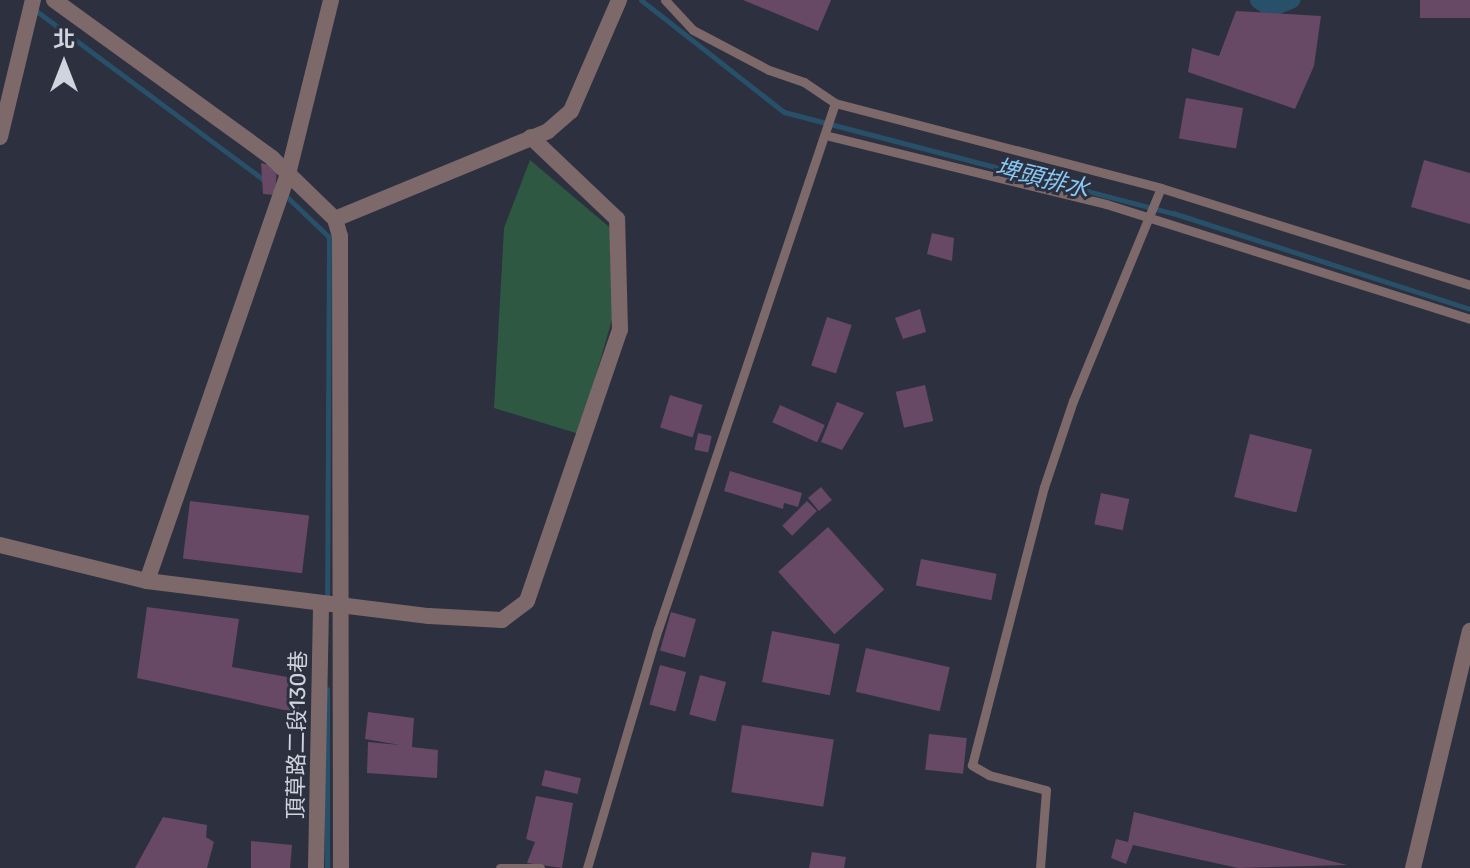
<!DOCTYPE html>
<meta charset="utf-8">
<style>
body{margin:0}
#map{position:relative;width:1470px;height:868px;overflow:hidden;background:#2c303f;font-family:Rubik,"Noto Sans TC",sans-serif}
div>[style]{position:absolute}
.green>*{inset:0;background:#2f5842}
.stream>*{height:5px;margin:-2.5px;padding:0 2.5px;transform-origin:2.5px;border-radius:2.5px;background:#285069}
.canal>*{height:18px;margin:-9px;padding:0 9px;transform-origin:9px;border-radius:9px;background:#285069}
.building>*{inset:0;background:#674865;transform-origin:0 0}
.lane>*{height:9px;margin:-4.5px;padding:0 4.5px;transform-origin:4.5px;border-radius:4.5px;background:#7d686a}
.street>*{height:16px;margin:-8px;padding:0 8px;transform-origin:8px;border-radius:8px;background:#7d686a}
span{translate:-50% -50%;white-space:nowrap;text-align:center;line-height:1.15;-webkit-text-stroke:6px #2c303f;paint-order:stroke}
.street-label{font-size:22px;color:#d1d4de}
.water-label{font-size:24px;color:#87c9f5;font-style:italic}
.north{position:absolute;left:24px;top:24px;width:80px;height:80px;-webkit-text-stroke:6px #2c303f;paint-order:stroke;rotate:0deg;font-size:22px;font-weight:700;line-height:32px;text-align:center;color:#d1d4de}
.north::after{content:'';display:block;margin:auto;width:28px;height:36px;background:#d1d4de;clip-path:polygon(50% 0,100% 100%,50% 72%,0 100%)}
</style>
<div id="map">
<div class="green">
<div style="clip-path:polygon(530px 160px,614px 231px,616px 306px,579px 434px,494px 408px,504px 228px)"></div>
</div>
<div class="stream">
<div style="left:641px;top:0;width:182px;rotate:38.1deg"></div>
<div style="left:784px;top:112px;width:402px;rotate:14.6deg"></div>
<div style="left:1173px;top:213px;width:312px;rotate:17.9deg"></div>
<div style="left:35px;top:10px;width:287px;rotate:36.6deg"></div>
<div style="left:286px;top:196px;width:59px;rotate:43.6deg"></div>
<div style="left:329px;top:237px;width:362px;rotate:90.3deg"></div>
<div style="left:327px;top:868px;width:179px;rotate:-90deg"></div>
</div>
<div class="canal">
<div style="left:1259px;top:0;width:14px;rotate:34deg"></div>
<div style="left:1271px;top:8px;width:22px;rotate:-22deg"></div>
</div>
<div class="building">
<div style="clip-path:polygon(743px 0,831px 0,818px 31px)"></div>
<div style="left:1420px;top:0;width:50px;height:18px"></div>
<div style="clip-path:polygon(1236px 11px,1321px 16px,1314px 66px,1295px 109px,1188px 72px,1192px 48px,1219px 56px)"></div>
<div style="left:1186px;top:98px;width:58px;height:41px;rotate:10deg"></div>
<div style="clip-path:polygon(1424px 160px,1470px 173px,1470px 224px,1411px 207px)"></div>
<div style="clip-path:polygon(261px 163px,277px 167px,275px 195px,263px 194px)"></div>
<div style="clip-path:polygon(932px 233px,954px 238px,952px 261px,927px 254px)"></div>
<div style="clip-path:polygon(920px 309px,926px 332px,903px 339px,895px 318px)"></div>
<div style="left:827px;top:317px;width:26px;height:51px;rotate:18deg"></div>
<div style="left:925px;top:385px;width:37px;height:30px;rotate:77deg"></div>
<div style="left:670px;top:395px;width:34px;height:34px;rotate:17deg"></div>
<div style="clip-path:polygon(837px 402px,864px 413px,842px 450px,821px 442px)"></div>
<div style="left:780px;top:405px;width:49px;height:19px;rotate:24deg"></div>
<div style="left:698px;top:433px;width:14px;height:17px;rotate:12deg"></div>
<div style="left:1250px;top:434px;width:64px;height:65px;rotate:14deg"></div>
<div style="clip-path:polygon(730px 471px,802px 493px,798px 507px,784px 503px,783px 509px,724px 491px)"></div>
<div style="left:821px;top:487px;width:17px;height:17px;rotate:50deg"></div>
<div style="left:1101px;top:493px;width:29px;height:32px;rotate:12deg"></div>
<div style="left:190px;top:501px;width:120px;height:58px;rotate:7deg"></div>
<div style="left:807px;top:501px;width:14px;height:35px;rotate:45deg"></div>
<div style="left:828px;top:527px;width:84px;height:67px;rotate:48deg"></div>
<div style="left:921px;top:559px;width:77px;height:27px;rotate:11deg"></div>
<div style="clip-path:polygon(147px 607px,239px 619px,232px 667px,304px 680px,298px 713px,137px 678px)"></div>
<div style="left:671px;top:612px;width:26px;height:40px;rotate:16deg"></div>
<div style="left:772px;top:631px;width:69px;height:52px;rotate:11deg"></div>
<div style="left:866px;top:648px;width:86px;height:45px;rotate:13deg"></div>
<div style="left:660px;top:665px;width:27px;height:41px;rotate:15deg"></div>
<div style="left:700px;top:675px;width:27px;height:41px;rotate:15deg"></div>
<div style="clip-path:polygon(368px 712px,414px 718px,412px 747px,438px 750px,437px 778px,367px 773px,368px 742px,400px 745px,365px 739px)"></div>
<div style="left:742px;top:725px;width:93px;height:68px;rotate:9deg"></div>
<div style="left:929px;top:734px;width:38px;height:36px;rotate:6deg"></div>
<div style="left:545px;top:770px;width:37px;height:16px;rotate:13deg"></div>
<div style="clip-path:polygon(536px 796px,573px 803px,562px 868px,527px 863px,535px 842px,526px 839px)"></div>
<div style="clip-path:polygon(1134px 812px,1347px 865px,1238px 868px,1133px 845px,1126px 864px,1111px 858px,1116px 839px,1128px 842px)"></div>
<div style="clip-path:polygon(163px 817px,207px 825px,206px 837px,214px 842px,207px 868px,135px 868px)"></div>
<div style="clip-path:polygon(251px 841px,292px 845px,290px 868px,251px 868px)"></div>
<div style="clip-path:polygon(812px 852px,846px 857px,844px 868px,809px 868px)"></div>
</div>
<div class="lane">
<div style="left:665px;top:0;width:41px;rotate:47deg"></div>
<div style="left:693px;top:30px;width:86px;rotate:27.8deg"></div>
<div style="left:769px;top:70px;width:37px;rotate:19deg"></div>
<div style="left:804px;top:82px;width:37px;rotate:34deg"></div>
<div style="left:835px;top:103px;width:337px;rotate:14.6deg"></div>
<div style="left:1161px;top:188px;width:324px;rotate:17.4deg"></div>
<div style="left:825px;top:135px;width:289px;rotate:13.8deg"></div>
<div style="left:1106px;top:204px;width:382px;rotate:17.5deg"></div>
<div style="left:500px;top:868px;width:40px"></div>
<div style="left:587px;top:868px;width:249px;rotate:-73.5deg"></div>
<div style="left:658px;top:629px;width:555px;rotate:-71.4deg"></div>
<div style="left:1040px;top:868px;width:78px;rotate:-85.6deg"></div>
<div style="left:1046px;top:790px;width:59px;rotate:-165.3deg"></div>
<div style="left:989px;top:775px;width:20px;rotate:-150deg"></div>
<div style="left:972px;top:765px;width:287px;rotate:-75.5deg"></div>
<div style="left:1044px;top:487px;width:91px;rotate:-71.4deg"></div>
<div style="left:1073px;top:401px;width:230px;rotate:-67.6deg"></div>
</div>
<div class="street">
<div style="left:54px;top:0;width:269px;rotate:35.9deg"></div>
<div style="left:272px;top:158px;width:88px;rotate:44.1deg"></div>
<div style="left:335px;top:219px;width:18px;rotate:74deg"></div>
<div style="left:340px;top:236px;width:632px;rotate:89.91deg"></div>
<div style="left:0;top:137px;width:141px;rotate:-76.5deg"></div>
<div style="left:335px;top:219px;width:230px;rotate:-22.4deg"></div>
<div style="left:548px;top:131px;width:30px;rotate:-41deg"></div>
<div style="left:571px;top:111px;width:121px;rotate:-66.6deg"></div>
<div style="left:0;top:545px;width:151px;rotate:13.8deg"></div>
<div style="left:147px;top:581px;width:284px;rotate:7.1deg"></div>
<div style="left:429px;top:616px;width:73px;rotate:3.1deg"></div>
<div style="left:502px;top:620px;width:31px;rotate:-37deg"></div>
<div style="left:527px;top:601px;width:287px;rotate:-71.1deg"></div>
<div style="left:620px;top:330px;width:111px;rotate:-91.5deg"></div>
<div style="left:617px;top:219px;width:119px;rotate:-136.4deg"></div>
<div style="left:147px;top:581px;width:431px;rotate:-70.9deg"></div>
<div style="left:288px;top:174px;width:179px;rotate:-76.1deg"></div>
<div style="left:316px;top:868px;width:265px;rotate:-88.9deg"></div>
<div style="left:1413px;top:868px;width:244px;rotate:-76.5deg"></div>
</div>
<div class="street-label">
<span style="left:297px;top:735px;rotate:-89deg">頂草路二段130巷</span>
</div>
<div class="water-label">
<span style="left:1042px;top:179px;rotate:14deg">埤頭排水</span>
</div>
<div class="north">北</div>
</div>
